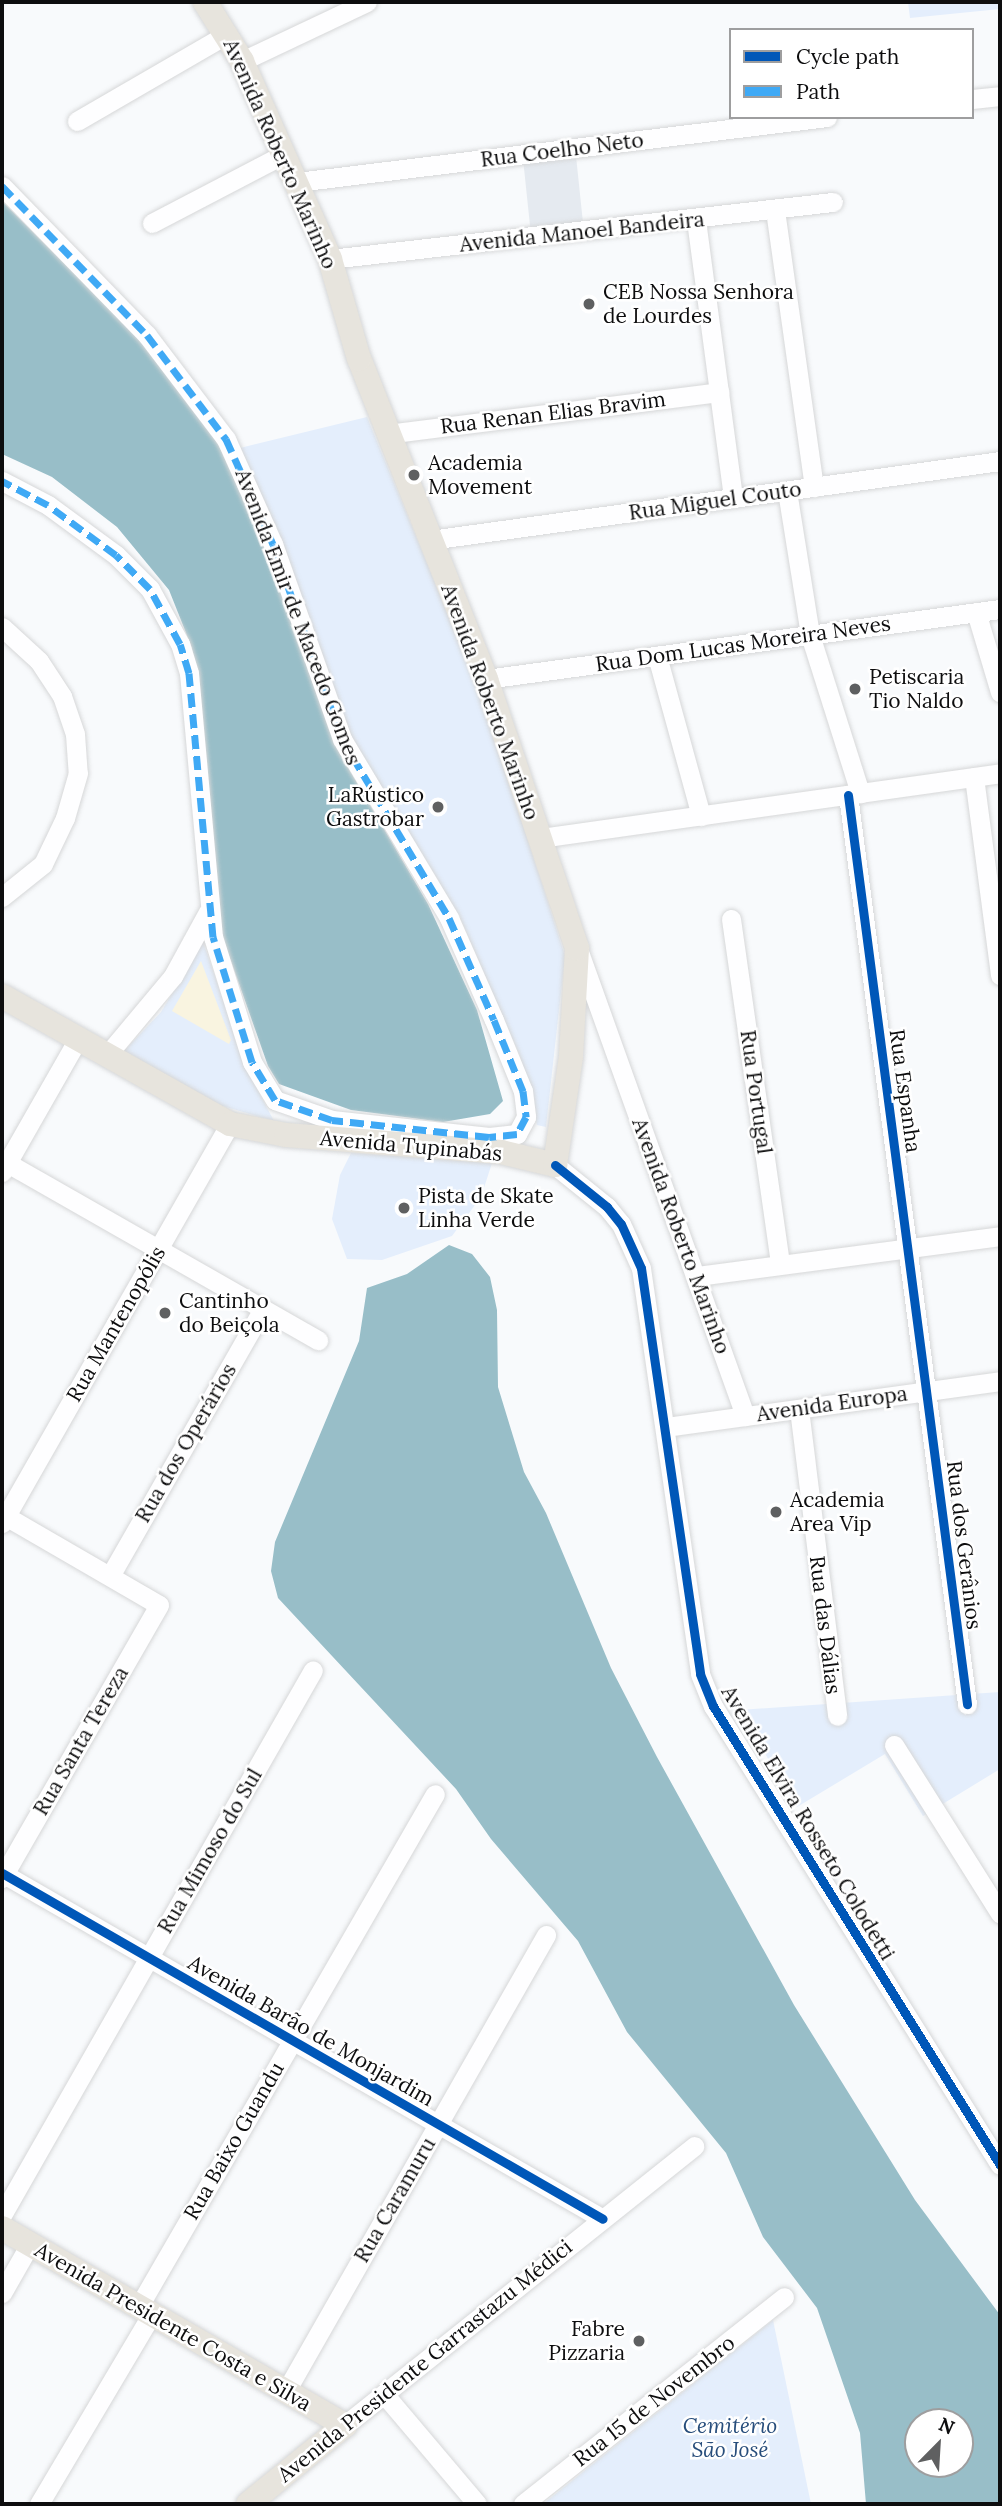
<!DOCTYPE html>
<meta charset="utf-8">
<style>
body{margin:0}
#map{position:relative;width:1002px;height:2506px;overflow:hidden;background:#f8fafc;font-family:Lora,serif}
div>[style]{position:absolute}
.built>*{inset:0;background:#e5eaf0;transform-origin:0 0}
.green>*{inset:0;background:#e4eefc}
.sand>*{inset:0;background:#f9f4e0}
.water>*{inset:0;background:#98bec8}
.roads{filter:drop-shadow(0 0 2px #d6d7d8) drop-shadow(0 0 2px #d6d7d8)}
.minor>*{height:19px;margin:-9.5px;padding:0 9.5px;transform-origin:9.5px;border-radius:9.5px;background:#fefeff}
.major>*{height:24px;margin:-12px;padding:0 12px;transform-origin:12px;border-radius:12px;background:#e7e4dd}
.quiet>*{height:7px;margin-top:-3.5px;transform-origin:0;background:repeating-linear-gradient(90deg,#3fa9f5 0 14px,transparent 0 21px)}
.cycleway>*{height:9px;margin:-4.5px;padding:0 4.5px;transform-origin:4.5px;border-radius:4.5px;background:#0057b8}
.dots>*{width:19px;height:19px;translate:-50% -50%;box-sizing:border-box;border:4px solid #fff;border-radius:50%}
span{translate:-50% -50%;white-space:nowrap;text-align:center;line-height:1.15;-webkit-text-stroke:5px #fff;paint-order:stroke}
.street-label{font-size:21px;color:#0d0d0e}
.poi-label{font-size:21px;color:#0d0d0e}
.left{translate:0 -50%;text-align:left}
.right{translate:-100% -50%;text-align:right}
.park-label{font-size:21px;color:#274d7b;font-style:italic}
.frame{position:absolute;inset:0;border:4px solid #0d0d0e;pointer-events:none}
.legend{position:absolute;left:729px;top:28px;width:245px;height:91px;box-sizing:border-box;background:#fff;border:2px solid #9e9e9f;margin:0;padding:9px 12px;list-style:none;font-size:21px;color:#0d0d0e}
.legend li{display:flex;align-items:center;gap:14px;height:35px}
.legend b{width:35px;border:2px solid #9e9e9f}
.north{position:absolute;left:904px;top:2408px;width:70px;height:70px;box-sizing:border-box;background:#fff;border:2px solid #9e9e9f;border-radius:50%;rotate:24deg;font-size:19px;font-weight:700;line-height:28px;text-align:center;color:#0d0d0e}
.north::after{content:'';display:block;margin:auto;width:24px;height:32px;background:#5f6061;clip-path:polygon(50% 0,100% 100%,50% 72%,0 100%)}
</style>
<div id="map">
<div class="built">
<div style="left:576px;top:156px;width:68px;height:53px;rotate:84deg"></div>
</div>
<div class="green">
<div style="clip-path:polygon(908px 2px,1000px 2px,1000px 9px,910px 18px)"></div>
<div style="clip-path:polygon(367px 417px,483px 701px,565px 956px,546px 1127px,537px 1125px,520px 1056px,459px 915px,349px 734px,286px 551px,240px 448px)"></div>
<div style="clip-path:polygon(203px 942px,248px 1072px,274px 1121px,219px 1105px,124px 1051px,161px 1012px)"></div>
<div style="clip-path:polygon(351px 1153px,492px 1163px,481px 1197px,452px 1236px,382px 1260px,347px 1259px,332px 1219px,340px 1175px)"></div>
<div style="clip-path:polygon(1000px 1692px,1000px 1769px,923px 1816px,885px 1754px,797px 1807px,739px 1710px)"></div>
<div style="clip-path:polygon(773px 2320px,811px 2504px,543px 2504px)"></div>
</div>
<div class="sand">
<div style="clip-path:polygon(201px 961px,231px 1040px,229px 1044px,172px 1011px)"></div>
</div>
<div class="water">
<div style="clip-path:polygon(2px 201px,136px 336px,207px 425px,228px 463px,278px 581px,337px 749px,428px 904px,477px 1010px,503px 1101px,490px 1114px,443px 1122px,351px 1110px,279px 1084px,268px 1066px,218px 924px,192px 648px,169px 590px,117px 527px,52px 477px,2px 454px)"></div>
<div style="clip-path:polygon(evenodd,449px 1245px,472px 1254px,490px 1277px,497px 1310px,498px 1387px,524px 1472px,546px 1513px,611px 1668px,657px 1757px,794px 2005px,915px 2200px,1000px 2315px,1000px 2504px,866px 2504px,860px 2433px,817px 2308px,763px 2237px,726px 2153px,627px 2032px,578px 1941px,491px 1839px,456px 1789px,278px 1598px,271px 1571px,275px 1542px,359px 1341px,367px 1288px,407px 1274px,449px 1245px,918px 2422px,960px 2422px,960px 2464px,918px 2464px,918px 2422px)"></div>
</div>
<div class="roads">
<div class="minor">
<div style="left:242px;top:61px;width:138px;rotate:-25.3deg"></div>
<div style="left:972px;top:99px;width:28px;rotate:-6deg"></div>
<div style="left:77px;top:121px;width:173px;rotate:-30.1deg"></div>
<div style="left:297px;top:182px;width:534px;rotate:-6.99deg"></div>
<div style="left:2px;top:186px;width:208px;rotate:45.8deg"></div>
<div style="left:147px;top:335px;width:131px;rotate:52.8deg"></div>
<div style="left:226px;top:439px;width:115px;rotate:65.9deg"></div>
<div style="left:273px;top:544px;width:207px;rotate:70.5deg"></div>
<div style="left:342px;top:739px;width:209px;rotate:59.1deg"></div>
<div style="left:449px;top:918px;width:111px;rotate:66.2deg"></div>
<div style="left:494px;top:1020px;width:77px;rotate:67.8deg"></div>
<div style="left:523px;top:1091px;width:26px;rotate:83deg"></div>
<div style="left:526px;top:1117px;width:19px;rotate:118deg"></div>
<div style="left:517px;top:1134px;width:28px;rotate:174deg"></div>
<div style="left:489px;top:1137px;width:158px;rotate:-173.8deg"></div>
<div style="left:332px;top:1120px;width:60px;rotate:-160.7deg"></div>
<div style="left:275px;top:1100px;width:44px;rotate:-121.2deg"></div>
<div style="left:252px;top:1062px;width:131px;rotate:-107.3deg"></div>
<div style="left:213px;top:937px;width:265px;rotate:-95.2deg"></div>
<div style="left:189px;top:673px;width:30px;rotate:-107deg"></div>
<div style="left:180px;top:644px;width:63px;rotate:-118.6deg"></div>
<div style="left:150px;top:589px;width:48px;rotate:-135deg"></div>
<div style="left:116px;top:555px;width:84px;rotate:-143.7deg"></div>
<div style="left:48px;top:505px;width:52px;rotate:-152.4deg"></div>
<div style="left:775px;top:210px;width:280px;rotate:82deg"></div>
<div style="left:696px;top:220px;width:280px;rotate:82.4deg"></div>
<div style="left:152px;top:223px;width:149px;rotate:-27.6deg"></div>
<div style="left:330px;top:259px;width:506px;rotate:-6.47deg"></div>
<div style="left:387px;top:434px;width:335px;rotate:-7.2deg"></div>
<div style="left:787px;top:491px;width:146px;rotate:80.9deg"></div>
<div style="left:810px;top:635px;width:166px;rotate:72.4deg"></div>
<div style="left:430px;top:540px;width:575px;rotate:-7.89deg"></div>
<div style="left:976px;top:612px;width:84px;rotate:73.3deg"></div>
<div style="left:2px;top:627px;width:50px;rotate:42.6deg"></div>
<div style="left:39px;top:661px;width:42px;rotate:56.7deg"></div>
<div style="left:62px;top:696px;width:40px;rotate:71.1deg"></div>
<div style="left:75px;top:734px;width:39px;rotate:86deg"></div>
<div style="left:78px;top:773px;width:47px;rotate:106.1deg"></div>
<div style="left:65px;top:818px;width:51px;rotate:115.6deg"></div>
<div style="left:43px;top:864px;width:53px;rotate:141.2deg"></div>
<div style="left:657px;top:656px;width:166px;rotate:74.6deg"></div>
<div style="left:486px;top:679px;width:519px;rotate:-7.76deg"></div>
<div style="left:974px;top:777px;width:200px;rotate:82.5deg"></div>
<div style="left:848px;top:795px;width:917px;rotate:82.54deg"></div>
<div style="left:540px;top:838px;width:465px;rotate:-8deg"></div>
<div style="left:731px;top:919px;width:349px;rotate:81.9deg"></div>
<div style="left:579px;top:952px;width:493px;rotate:70.3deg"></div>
<div style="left:107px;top:1055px;width:103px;rotate:-50.1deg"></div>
<div style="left:173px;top:976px;width:73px;rotate:-61.3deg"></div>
<div style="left:2px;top:1160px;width:364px;rotate:29.7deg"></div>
<div style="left:555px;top:1165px;width:67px;rotate:38.9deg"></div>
<div style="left:607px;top:1207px;width:22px;rotate:51deg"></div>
<div style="left:621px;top:1224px;width:48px;rotate:65.6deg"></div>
<div style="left:641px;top:1268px;width:410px;rotate:81.7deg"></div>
<div style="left:700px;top:1674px;width:35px;rotate:68deg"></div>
<div style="left:713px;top:1706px;width:541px;rotate:57.98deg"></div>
<div style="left:2px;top:1172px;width:153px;rotate:-60.3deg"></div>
<div style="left:697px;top:1276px;width:306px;rotate:-7.5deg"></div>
<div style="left:799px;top:1409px;width:309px;rotate:82.9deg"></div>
<div style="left:665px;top:1427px;width:338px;rotate:-7.8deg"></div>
<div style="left:2px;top:1514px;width:181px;rotate:30.1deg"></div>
<div style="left:159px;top:1605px;width:315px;rotate:119.9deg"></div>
<div style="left:2px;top:1523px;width:460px;rotate:-60.3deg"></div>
<div style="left:110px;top:1576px;width:308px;rotate:-60.2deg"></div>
<div style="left:894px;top:1745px;width:199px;rotate:57.8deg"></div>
<div style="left:2px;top:1873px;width:693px;rotate:29.93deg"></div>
<div style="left:2px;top:2215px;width:627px;rotate:-60.29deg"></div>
<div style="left:2px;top:2293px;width:56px;rotate:-60.3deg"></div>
<div style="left:139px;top:2306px;width:591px;rotate:-59.97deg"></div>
<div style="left:286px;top:2391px;width:525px;rotate:-60.31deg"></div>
<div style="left:384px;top:2394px;width:144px;rotate:49.8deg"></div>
<div style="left:345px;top:2425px;width:447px;rotate:-38.6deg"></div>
<div style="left:39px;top:2504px;width:221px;rotate:-59.3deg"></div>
<div style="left:523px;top:2504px;width:333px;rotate:-38.4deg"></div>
</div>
<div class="major">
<div style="left:2px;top:996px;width:261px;rotate:29.3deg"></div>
<div style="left:230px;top:1124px;width:57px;rotate:11.1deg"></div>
<div style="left:286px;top:1135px;width:216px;rotate:4.5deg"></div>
<div style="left:501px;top:1152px;width:56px;rotate:13.5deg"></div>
<div style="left:555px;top:1165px;width:110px;rotate:-81.6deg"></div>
<div style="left:571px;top:1056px;width:108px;rotate:-86.8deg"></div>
<div style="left:577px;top:948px;width:284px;rotate:-108.7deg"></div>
<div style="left:486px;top:679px;width:344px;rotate:-111.6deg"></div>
<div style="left:359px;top:359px;width:104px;rotate:-106.2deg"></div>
<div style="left:330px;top:259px;width:217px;rotate:-114deg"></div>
<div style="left:242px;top:61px;width:70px;rotate:-122.1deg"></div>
<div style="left:2px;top:2228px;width:396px;rotate:29.9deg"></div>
<div style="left:345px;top:2425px;width:125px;rotate:140.8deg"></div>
</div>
</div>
<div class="quiet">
<div style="left:2px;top:186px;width:208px;rotate:45.8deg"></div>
<div style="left:147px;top:335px;width:131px;rotate:52.8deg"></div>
<div style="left:226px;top:439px;width:115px;rotate:65.9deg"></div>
<div style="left:273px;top:544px;width:207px;rotate:70.5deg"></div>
<div style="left:342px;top:739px;width:209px;rotate:59.1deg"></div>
<div style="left:449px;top:918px;width:111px;rotate:66.2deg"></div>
<div style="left:494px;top:1020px;width:77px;rotate:67.8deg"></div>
<div style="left:523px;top:1091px;width:26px;rotate:83deg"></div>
<div style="left:526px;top:1117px;width:19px;rotate:118deg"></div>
<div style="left:517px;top:1134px;width:28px;rotate:174deg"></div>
<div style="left:489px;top:1137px;width:158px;rotate:-173.8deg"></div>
<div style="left:332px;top:1120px;width:60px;rotate:-160.7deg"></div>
<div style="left:275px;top:1100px;width:44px;rotate:-121.2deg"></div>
<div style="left:252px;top:1062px;width:131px;rotate:-107.3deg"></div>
<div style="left:213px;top:937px;width:265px;rotate:-95.2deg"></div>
<div style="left:189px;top:673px;width:30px;rotate:-107deg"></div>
<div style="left:180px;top:644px;width:63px;rotate:-118.6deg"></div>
<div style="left:150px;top:589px;width:48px;rotate:-135deg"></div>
<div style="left:116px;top:555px;width:84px;rotate:-143.7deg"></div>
<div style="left:48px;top:505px;width:52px;rotate:-152.4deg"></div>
</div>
<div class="cycleway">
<div style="left:848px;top:795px;width:917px;rotate:82.54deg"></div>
<div style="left:555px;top:1165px;width:67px;rotate:38.9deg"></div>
<div style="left:607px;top:1207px;width:22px;rotate:51deg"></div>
<div style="left:621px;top:1224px;width:48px;rotate:65.6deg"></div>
<div style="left:641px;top:1268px;width:410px;rotate:81.7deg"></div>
<div style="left:700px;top:1674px;width:35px;rotate:68deg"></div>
<div style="left:713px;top:1706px;width:541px;rotate:57.98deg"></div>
<div style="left:2px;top:1873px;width:693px;rotate:29.93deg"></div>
</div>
<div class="dots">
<div style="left:589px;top:304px;background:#5f6061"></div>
<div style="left:414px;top:475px;background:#5f6061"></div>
<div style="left:855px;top:689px;background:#5f6061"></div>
<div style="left:438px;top:807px;background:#5f6061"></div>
<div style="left:404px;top:1208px;background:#5f6061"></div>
<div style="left:165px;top:1313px;background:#5f6061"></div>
<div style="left:776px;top:1512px;background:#5f6061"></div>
<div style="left:639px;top:2341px;background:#5f6061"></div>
</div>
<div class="street-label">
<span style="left:562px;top:150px;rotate:-7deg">Rua Coelho Neto</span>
<span style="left:280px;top:154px;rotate:66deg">Avenida Roberto Marinho</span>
<span style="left:582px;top:232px;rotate:-6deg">Avenida Manoel Bandeira</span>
<span style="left:553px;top:413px;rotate:-7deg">Rua Renan Elias Bravim</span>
<span style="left:715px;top:501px;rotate:-8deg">Rua Miguel Couto</span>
<span style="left:298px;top:617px;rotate:69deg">Avenida Emir de Macedo Gomes</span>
<span style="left:743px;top:644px;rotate:-8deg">Rua Dom Lucas Moreira Neves</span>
<span style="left:490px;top:702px;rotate:70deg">Avenida Roberto Marinho</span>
<span style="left:905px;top:1091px;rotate:82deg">Rua Espanha</span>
<span style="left:756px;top:1092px;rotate:82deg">Rua Portugal</span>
<span style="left:411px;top:1146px;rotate:5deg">Avenida Tupinabás</span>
<span style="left:681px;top:1236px;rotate:70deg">Avenida Roberto Marinho</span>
<span style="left:116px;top:1324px;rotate:-60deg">Rua Mantenopólis</span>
<span style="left:832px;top:1404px;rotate:-8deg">Avenida Europa</span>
<span style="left:186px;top:1443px;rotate:-60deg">Rua dos Operários</span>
<span style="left:964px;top:1545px;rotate:83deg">Rua dos Gerânios</span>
<span style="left:825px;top:1625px;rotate:83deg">Rua das Dálias</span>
<span style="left:81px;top:1741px;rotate:-60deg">Rua Santa Tereza</span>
<span style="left:808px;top:1823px;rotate:59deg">Avenida Elvira Rosseto Colodetti</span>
<span style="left:210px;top:1851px;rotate:-60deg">Rua Mimoso do Sul</span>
<span style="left:311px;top:2031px;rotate:30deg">Avenida Barão de Monjardim</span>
<span style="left:234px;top:2141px;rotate:-60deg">Rua Baixo Guandu</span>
<span style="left:395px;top:2200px;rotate:-60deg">Rua Caramuru</span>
<span style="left:173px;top:2327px;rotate:30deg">Avenida Presidente Costa e Silva</span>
<span style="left:425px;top:2361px;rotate:-39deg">Avenida Presidente Garrastazu Médici</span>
<span style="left:654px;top:2401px;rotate:-38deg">Rua 15 de Novembro</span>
</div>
<div class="poi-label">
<span class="left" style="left:603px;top:304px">CEB Nossa Senhora<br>de Lourdes</span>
<span class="left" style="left:428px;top:475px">Academia<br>Movement</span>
<span class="left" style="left:869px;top:689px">Petiscaria<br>Tio Naldo</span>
<span class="right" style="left:424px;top:807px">LaRústico<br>Gastrobar</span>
<span class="left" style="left:418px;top:1208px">Pista de Skate<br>Linha Verde</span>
<span class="left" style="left:179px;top:1313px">Cantinho<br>do Beiçola</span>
<span class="left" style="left:790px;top:1512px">Academia<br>Area Vip</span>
<span class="right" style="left:625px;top:2341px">Fabre<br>Pizzaria</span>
</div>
<div class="park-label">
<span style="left:730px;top:2438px">Cemitério<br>São José</span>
</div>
<div class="frame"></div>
<ul class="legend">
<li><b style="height:9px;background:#0057b8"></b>Cycle path</li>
<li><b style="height:9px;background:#3fa9f5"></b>Path</li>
</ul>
<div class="north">N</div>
</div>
